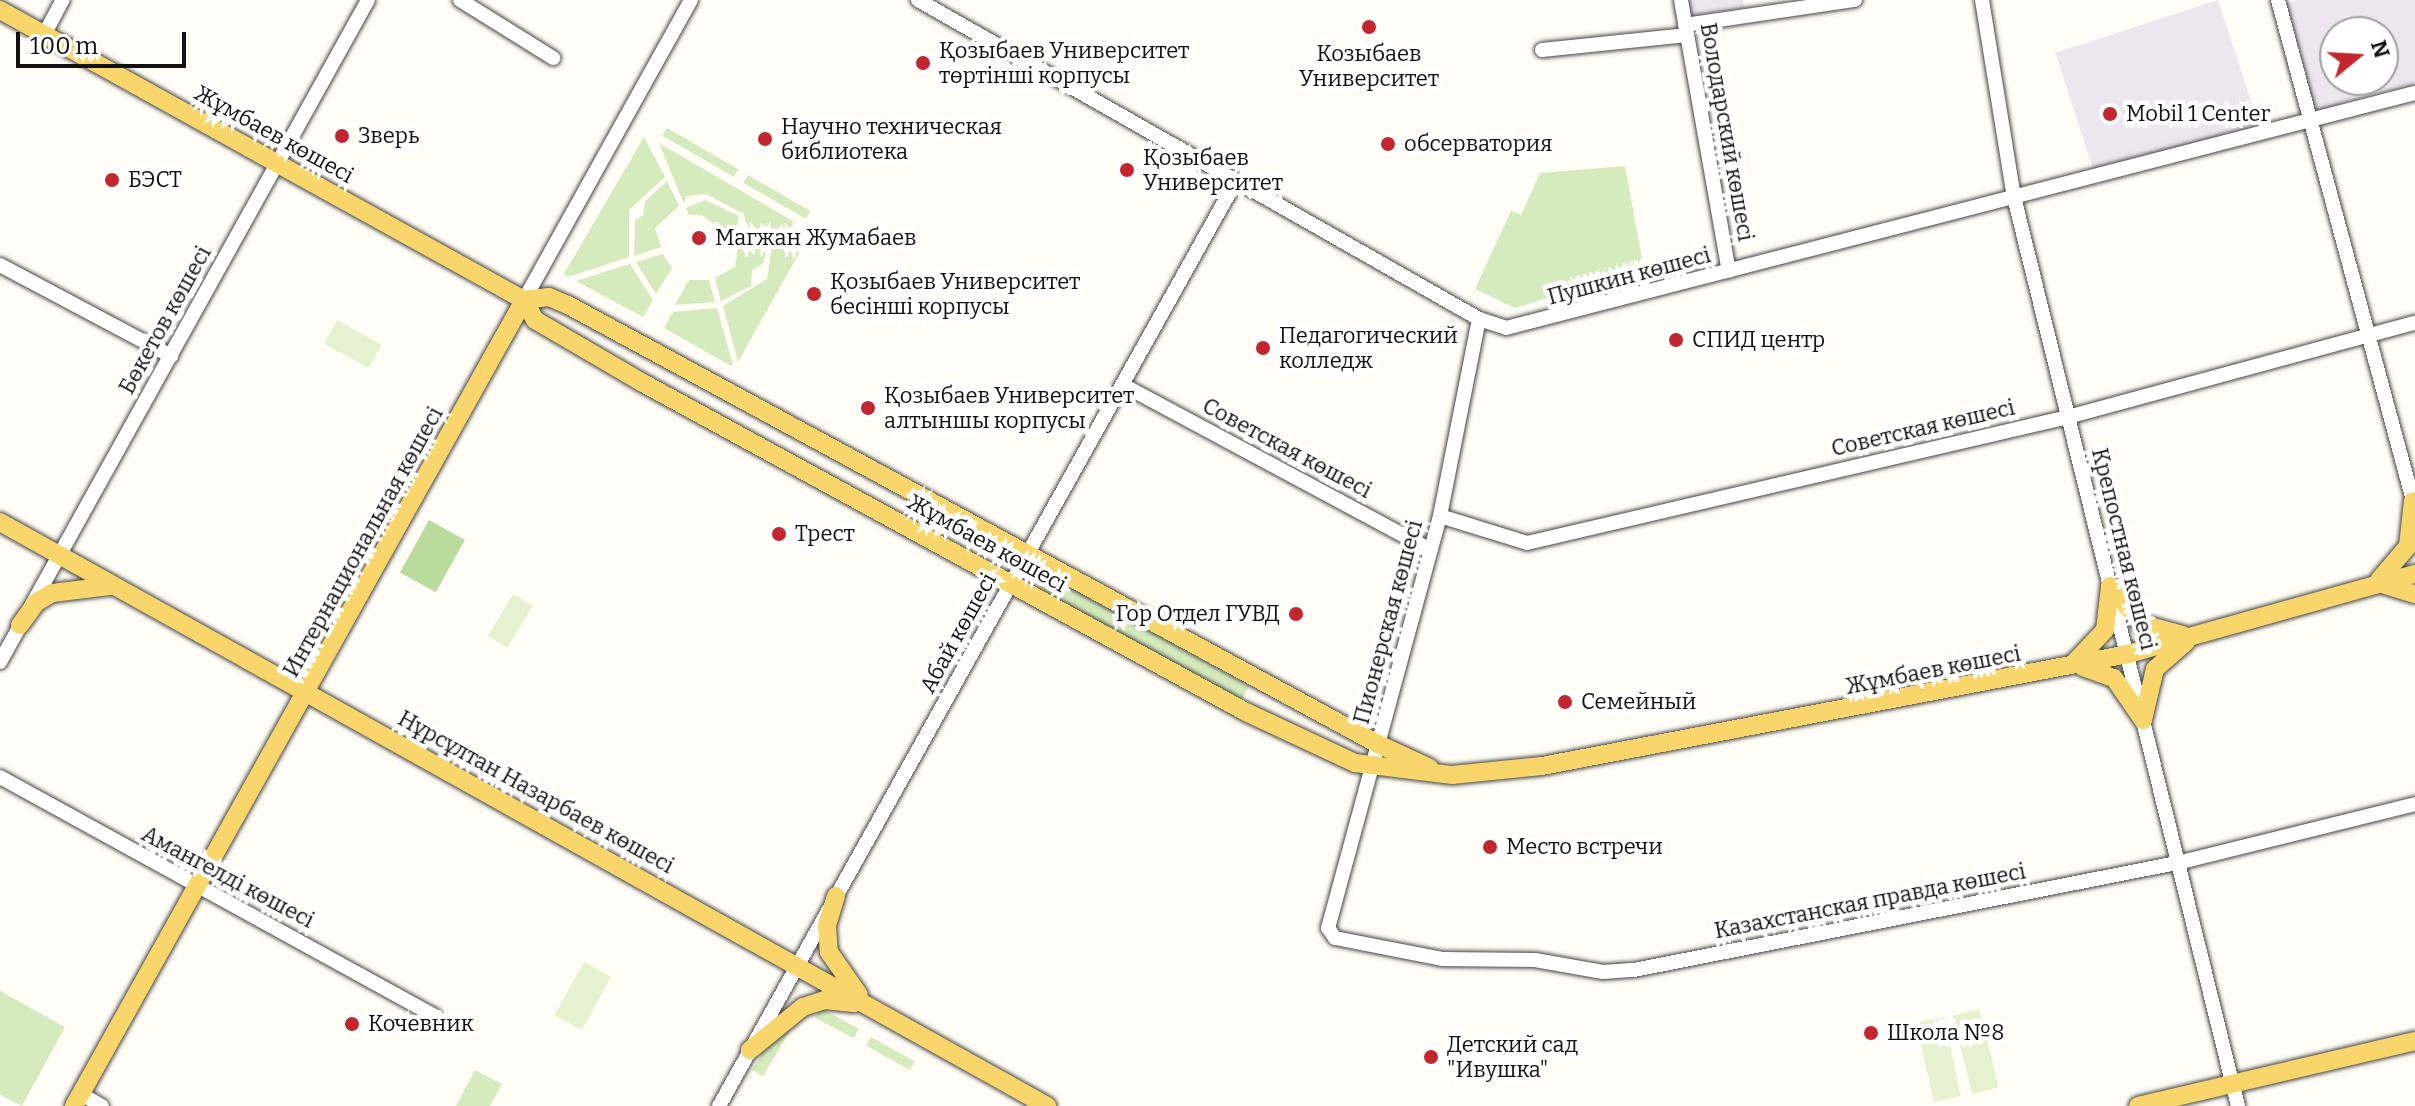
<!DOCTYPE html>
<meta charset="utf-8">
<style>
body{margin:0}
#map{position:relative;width:2415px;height:1106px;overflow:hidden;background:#fffdf5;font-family:Bitter,serif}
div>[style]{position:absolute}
.industrial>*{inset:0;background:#eee6ef;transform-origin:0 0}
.green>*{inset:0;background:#d5ebbd;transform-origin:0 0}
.forest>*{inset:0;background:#b9dc9c;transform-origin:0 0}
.pitch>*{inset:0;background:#e6f2cf;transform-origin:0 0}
.roads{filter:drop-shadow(0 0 2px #444) drop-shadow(0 0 2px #444)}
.minor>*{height:14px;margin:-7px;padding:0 7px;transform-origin:7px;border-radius:7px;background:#fff}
.major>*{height:18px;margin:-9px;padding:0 9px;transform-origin:9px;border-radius:9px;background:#f9d66b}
.dots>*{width:22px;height:22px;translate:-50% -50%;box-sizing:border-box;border:4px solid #fff;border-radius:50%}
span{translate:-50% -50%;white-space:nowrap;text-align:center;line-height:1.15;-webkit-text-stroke:8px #fff;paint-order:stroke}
.poi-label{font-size:22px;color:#111}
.left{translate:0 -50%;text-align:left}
.right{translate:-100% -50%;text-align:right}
.street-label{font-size:22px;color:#111}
.north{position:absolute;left:2319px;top:16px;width:80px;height:80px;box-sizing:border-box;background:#fff;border:2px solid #a0a0a0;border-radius:50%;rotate:72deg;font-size:22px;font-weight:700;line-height:32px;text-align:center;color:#111}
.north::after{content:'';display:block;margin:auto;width:28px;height:36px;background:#c4262e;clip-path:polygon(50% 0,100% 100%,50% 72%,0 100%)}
.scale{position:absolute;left:16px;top:32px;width:170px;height:36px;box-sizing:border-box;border:4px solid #111;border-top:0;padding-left:10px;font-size:24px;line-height:28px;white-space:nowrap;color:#111;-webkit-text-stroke:6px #fff;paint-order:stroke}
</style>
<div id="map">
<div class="industrial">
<div style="clip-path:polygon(1688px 0,1743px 0,1744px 8px,1690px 16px)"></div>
<div style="left:2218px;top:0;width:131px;height:171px;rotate:72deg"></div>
<div style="clip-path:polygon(evenodd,2298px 0,2415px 0,2415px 83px,2312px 111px,2284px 4px,2298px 0,2335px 32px,2383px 32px,2383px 80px,2335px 80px,2335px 32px)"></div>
</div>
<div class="green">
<div style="left:667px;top:128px;width:82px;height:9px;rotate:30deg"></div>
<div style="clip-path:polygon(644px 137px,665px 177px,629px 210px,629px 257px,568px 277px,564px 274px)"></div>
<div style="clip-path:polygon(659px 143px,796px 223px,794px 227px,741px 232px,746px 227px,744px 214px,706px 194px,686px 196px,684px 204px)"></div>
<div style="clip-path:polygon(1625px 166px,1644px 269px,1515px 308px,1475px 289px,1511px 211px,1521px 215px,1540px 173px)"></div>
<div style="left:748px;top:175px;width:72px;height:9px;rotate:30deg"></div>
<div style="clip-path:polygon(667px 181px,679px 206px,655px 228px,661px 247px,634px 256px,635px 220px,643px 216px,645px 201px)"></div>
<div style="clip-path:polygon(705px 200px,739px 216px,736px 233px,726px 234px,702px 215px,689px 215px,686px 208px)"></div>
<div style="clip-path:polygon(799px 233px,803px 246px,738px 362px,723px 306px,767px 279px,774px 235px)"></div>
<div style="clip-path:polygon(768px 236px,764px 262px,752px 271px,751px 286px,721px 301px,715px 278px,735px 267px,739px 238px)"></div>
<div style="clip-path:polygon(663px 254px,672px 268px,656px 294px,636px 262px)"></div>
<div style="clip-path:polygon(630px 264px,653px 300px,643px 317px,576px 281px)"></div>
<div style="clip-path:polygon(689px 280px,709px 280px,715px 302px,675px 305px)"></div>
<div style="clip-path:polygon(717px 308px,733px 365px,731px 366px,664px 328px,673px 312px)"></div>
<div style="left:1047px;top:574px;width:231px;height:17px;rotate:29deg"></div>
<div style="clip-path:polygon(0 991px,65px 1027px,22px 1106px,0 1095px)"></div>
<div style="left:820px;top:1008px;width:44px;height:11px;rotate:28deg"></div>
<div style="clip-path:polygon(797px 1019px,763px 1076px,752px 1070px,779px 1026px)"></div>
<div style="left:871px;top:1037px;width:50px;height:10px;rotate:29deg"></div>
<div style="clip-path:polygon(475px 1070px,502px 1084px,490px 1106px,456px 1106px)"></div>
</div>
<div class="forest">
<div style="left:429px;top:520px;width:41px;height:60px;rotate:29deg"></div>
</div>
<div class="pitch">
<div style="left:337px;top:320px;width:51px;height:27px;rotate:29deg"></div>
<div style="left:513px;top:594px;width:23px;height:49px;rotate:31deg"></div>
<div style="left:584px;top:962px;width:31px;height:61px;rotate:29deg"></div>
<div style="left:1979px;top:1009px;width:81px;height:27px;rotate:76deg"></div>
<div style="left:1944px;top:1017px;width:81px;height:28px;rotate:78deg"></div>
</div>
<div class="roads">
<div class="minor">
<div style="left:460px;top:0;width:110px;rotate:31.9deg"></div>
<div style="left:918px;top:0;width:645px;rotate:29.62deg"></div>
<div style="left:1479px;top:319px;width:28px;rotate:18deg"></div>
<div style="left:1506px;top:328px;width:939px;rotate:-14.5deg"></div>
<div style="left:1681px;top:0;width:275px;rotate:80deg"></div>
<div style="left:1982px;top:0;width:200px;rotate:80.8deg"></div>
<div style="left:2014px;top:197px;width:936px;rotate:76.16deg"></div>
<div style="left:2278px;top:0;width:526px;rotate:74.91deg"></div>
<div style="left:1685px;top:25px;width:172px;rotate:-8.4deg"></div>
<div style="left:44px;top:35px;width:40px;rotate:-62deg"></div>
<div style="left:1542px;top:50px;width:146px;rotate:-5.9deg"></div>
<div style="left:0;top:265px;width:194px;rotate:28deg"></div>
<div style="left:524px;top:300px;width:343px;rotate:-60.9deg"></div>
<div style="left:1479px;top:319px;width:201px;rotate:101.2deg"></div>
<div style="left:1440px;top:516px;width:427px;rotate:105.2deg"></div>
<div style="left:1328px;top:928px;width:12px;rotate:55deg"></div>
<div style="left:1335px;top:938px;width:109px;rotate:11.1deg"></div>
<div style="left:1442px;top:959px;width:93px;rotate:0.6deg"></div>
<div style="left:1535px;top:960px;width:69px;rotate:10deg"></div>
<div style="left:1603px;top:972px;width:31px;rotate:-4deg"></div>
<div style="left:1634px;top:970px;width:553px;rotate:-11.15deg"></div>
<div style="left:2177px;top:863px;width:245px;rotate:-13.9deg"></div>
<div style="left:1123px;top:385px;width:349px;rotate:28.2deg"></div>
<div style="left:1440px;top:516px;width:91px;rotate:17.2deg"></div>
<div style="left:1527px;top:543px;width:555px;rotate:-13.11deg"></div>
<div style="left:2068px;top:417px;width:360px;rotate:-15.2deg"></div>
<div style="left:0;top:662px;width:757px;rotate:-60.93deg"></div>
<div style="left:0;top:777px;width:496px;rotate:28.8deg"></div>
<div style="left:81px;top:1094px;width:24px;rotate:30deg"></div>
<div style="left:719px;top:1106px;width:1060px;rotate:-60.8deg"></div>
</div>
<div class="major">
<div style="left:0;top:10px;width:599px;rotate:28.96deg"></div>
<div style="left:524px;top:300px;width:23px;rotate:61deg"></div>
<div style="left:535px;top:320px;width:125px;rotate:30.3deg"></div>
<div style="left:643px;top:383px;width:687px;rotate:28.62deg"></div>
<div style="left:1246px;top:712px;width:120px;rotate:25.1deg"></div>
<div style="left:1355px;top:763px;width:98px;rotate:7.1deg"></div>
<div style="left:1452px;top:775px;width:90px;rotate:-5.7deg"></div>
<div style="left:1542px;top:766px;width:597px;rotate:-10.82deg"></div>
<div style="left:2128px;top:654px;width:298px;rotate:-15.6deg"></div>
<div style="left:524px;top:300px;width:25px;rotate:-7deg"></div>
<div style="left:549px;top:297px;width:21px;rotate:23deg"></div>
<div style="left:568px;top:305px;width:921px;rotate:28.46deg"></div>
<div style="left:1378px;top:744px;width:57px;rotate:24.8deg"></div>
<div style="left:0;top:522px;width:1199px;rotate:29.15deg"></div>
<div style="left:2379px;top:580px;width:45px;rotate:-49.5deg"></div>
<div style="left:2408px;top:546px;width:45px;rotate:-83.7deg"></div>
<div style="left:2385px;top:585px;width:31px;rotate:17deg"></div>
<div style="left:2110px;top:586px;width:50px;rotate:49.9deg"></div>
<div style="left:2142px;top:624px;width:42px;rotate:15deg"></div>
<div style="left:20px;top:625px;width:29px;rotate:-54deg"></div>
<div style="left:37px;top:602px;width:17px;rotate:-31deg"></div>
<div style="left:52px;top:593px;width:58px;rotate:-6.9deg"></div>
<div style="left:2074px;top:663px;width:45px;rotate:-46.8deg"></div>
<div style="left:2105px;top:630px;width:44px;rotate:-83.5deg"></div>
<div style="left:2083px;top:667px;width:33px;rotate:20deg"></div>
<div style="left:2114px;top:678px;width:51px;rotate:55.4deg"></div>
<div style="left:2143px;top:720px;width:52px;rotate:-76.8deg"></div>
<div style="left:2155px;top:669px;width:41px;rotate:-41.1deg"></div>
<div style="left:836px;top:896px;width:31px;rotate:107deg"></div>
<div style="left:827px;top:926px;width:26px;rotate:86deg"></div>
<div style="left:829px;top:952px;width:52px;rotate:55.1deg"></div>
<div style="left:750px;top:1050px;width:68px;rotate:-39.1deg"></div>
<div style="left:803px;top:1007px;width:22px;rotate:-18deg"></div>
<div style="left:824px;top:1000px;width:30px;rotate:6deg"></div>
<div style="left:74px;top:1106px;width:923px;rotate:-60.82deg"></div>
<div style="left:2138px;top:1106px;width:285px;rotate:-13.2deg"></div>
</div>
</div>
<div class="dots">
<div style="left:1369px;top:27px;background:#c4262e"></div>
<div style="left:923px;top:63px;background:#c4262e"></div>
<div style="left:2110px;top:114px;background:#c4262e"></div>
<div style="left:342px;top:136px;background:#c4262e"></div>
<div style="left:765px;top:139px;background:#c4262e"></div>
<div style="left:1388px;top:144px;background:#c4262e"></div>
<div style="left:1127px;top:170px;background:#c4262e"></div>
<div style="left:112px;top:180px;background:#c4262e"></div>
<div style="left:699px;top:238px;background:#c4262e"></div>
<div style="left:814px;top:294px;background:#c4262e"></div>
<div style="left:1676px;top:340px;background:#c4262e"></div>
<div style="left:1263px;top:348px;background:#c4262e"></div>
<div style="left:868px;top:408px;background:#c4262e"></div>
<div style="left:779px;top:534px;background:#c4262e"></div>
<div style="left:1296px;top:614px;background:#c4262e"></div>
<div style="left:1565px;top:702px;background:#c4262e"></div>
<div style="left:1490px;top:847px;background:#c4262e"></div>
<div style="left:352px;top:1024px;background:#c4262e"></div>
<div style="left:1871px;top:1033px;background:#c4262e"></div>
<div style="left:1431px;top:1057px;background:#c4262e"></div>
</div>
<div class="poi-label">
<span class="left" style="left:939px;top:63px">Қозыбаев Университет<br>төртінші корпусы</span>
<span style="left:1369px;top:66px">Козыбаев<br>Университет</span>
<span class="left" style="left:2126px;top:114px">Mobil 1 Center</span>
<span class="left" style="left:781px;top:139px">Научно техническая<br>библиотека</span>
<span class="left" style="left:358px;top:136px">Зверь</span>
<span class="left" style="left:1404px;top:144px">обсерватория</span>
<span class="left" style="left:1143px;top:170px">Қозыбаев<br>Университет</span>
<span class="left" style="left:128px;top:180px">БЭСТ</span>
<span class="left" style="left:715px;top:238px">Магжан Жумабаев</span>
<span class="left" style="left:830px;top:294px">Қозыбаев Университет<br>бесінші корпусы</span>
<span class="left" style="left:1279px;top:348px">Педагогический<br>колледж</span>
<span class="left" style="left:1692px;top:340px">СПИД центр</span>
<span class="left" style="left:884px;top:408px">Қозыбаев Университет<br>алтыншы корпусы</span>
<span class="left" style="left:795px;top:534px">Трест</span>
<span class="right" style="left:1280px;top:614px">Гор Отдел ГУВД</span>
<span class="left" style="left:1581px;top:702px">Семейный</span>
<span class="left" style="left:1506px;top:847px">Место встречи</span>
<span class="left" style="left:368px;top:1024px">Кочевник</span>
<span class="left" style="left:1887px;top:1033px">Школа №8</span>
<span class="left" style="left:1447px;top:1057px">Детский сад<br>"Ивушка"</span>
</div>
<div class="street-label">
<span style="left:1727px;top:132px;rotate:80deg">Володарский көшесі</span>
<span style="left:274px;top:134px;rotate:29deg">Жұмбаев көшесі</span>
<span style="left:1629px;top:276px;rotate:-15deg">Пушкин көшесі</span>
<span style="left:165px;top:320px;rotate:-61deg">Бөкетов көшесі</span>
<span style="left:1923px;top:428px;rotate:-13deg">Советская көшесі</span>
<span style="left:1287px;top:448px;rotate:28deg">Советская көшесі</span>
<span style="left:363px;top:542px;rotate:-61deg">Интернациональная көшесі</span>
<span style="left:987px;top:543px;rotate:29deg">Жұмбаев көшесі</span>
<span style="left:2124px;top:549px;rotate:76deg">Крепостная көшесі</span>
<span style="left:1388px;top:622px;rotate:-75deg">Пионерская көшесі</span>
<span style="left:958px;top:633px;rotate:-61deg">Абай көшесі</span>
<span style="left:1933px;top:670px;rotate:-11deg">Жұмбаев көшесі</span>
<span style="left:536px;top:792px;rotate:29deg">Нұрсұлтан Назарбаев көшесі</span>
<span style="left:228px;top:877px;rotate:28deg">Амангелді көшесі</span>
<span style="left:1870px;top:901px;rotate:-11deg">Казахстанская правда көшесі</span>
</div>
<div class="north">N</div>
<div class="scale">100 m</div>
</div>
